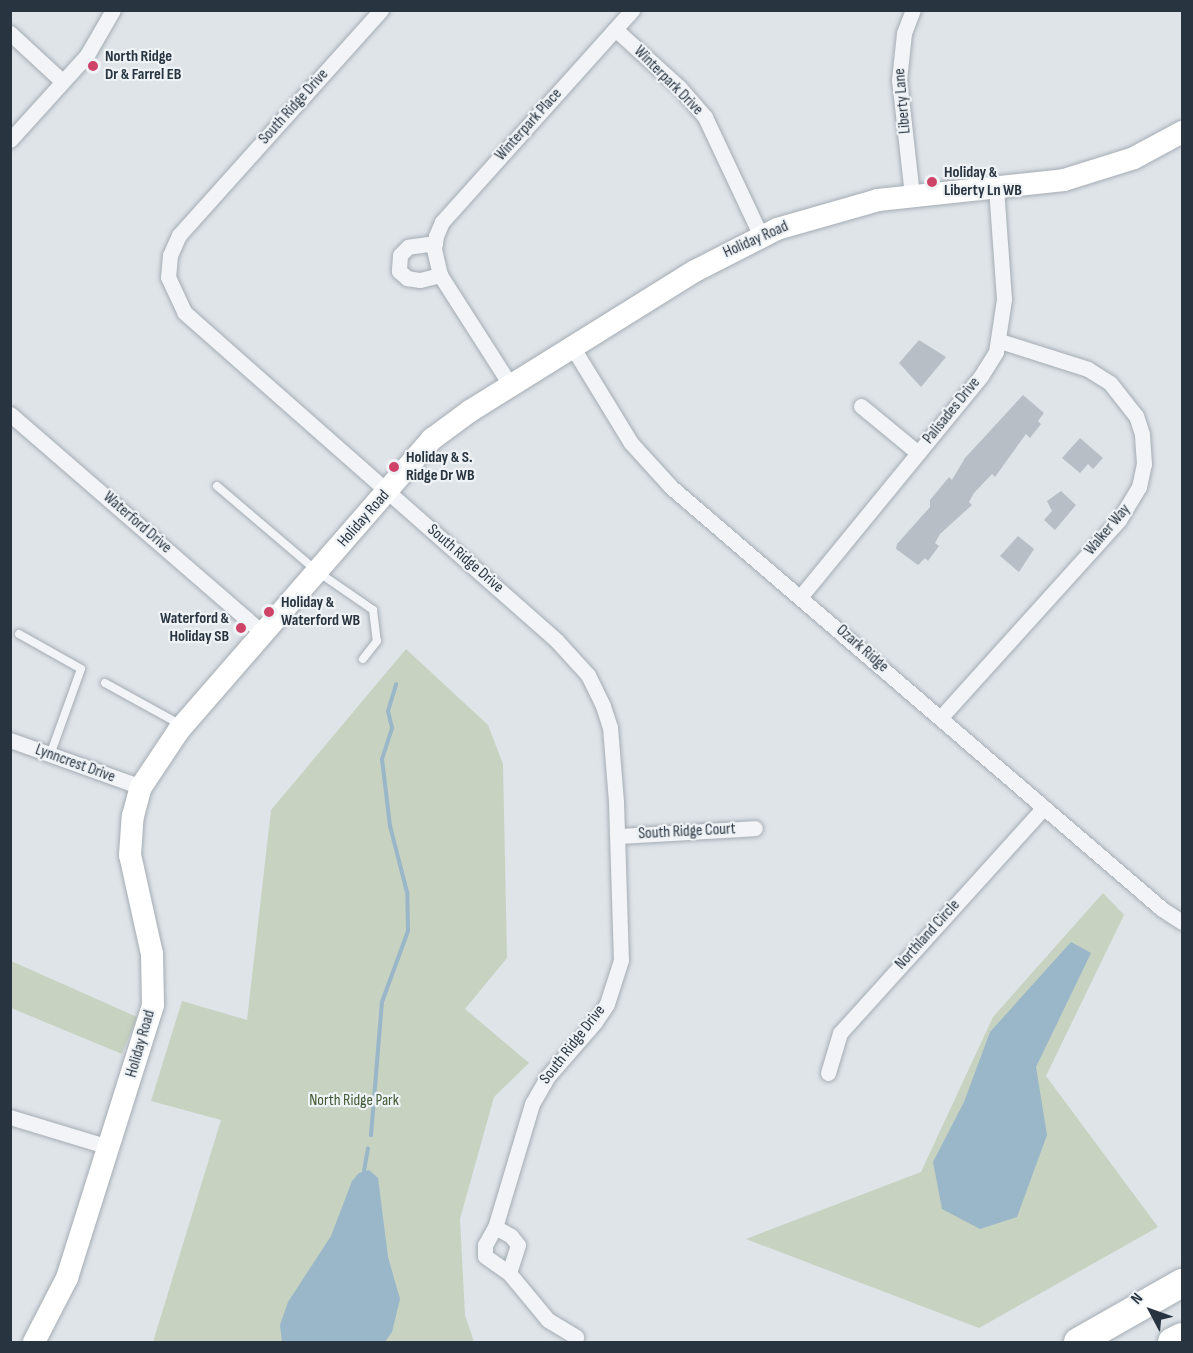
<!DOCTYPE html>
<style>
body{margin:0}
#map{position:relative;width:1193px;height:1353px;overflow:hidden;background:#dfe4e9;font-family:"Sofia Sans Condensed",sans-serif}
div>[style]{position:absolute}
.green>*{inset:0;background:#c7d2c0}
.water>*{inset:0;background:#9ab6c9}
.stream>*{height:4px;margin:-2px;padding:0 2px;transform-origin:2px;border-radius:2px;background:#9ab6c9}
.building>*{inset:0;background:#b7bec5}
.roads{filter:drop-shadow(0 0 2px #a4acb3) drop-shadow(0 0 2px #a4acb3)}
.lane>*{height:8px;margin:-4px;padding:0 4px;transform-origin:4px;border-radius:4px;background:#f2f4f7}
.street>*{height:15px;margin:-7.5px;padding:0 7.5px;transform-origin:7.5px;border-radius:7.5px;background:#f2f4f7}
.secondary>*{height:22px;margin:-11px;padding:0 11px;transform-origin:11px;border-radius:11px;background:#fff}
.highway>*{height:28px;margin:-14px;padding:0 14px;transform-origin:14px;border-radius:14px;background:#fff}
.dots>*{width:16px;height:16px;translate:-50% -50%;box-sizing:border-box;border:3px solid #eff3f6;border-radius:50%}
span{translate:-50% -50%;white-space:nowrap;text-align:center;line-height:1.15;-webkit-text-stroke:4.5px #eff3f6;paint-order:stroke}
.poi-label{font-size:16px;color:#283440;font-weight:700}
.left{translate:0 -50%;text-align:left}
.right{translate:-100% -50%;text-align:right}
.street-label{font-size:16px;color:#283440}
.park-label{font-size:16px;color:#415b35}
.frame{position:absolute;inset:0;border:12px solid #283440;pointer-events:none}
.north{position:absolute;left:1121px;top:1281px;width:60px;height:60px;-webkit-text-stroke:4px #eff3f6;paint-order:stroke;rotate:311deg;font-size:16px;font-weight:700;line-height:24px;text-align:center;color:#283440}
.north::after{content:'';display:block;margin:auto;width:21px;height:27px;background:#283440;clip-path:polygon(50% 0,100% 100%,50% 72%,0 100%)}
</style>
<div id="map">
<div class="green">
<div style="clip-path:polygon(406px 649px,488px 725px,503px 764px,507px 958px,465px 1009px,529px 1063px,494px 1097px,460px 1219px,465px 1315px,474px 1342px,153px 1342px,221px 1120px,151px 1101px,182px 1001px,247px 1020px,271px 810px)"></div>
<div style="clip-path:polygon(1103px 893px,1124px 915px,1046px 1076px,1158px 1227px,979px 1328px,746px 1239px,921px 1172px,993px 1017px)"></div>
<div style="clip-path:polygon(11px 961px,137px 1017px,122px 1054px,11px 1008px)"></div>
</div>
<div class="water">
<div style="clip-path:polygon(1071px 942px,1091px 953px,1036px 1067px,1047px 1135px,1017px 1217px,980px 1229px,942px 1209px,933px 1162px,964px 1102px,990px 1032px)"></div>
<div style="clip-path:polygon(369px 1170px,378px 1178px,388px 1257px,400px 1299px,392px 1332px,385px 1342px,282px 1342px,280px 1325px,288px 1302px,331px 1236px,352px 1181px,359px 1173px)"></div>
</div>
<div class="stream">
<div style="left:371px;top:1135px;width:133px;rotate:-85.3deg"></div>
<div style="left:382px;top:1002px;width:76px;rotate:-69.9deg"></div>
<div style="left:408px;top:931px;width:39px;rotate:-91deg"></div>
<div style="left:407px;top:892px;width:68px;rotate:-104.4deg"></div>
<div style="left:390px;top:826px;width:67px;rotate:-96.8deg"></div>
<div style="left:382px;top:759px;width:33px;rotate:-72deg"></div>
<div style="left:392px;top:728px;width:17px;rotate:-103deg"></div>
<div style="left:388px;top:711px;width:28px;rotate:-73deg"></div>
<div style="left:364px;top:1171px;width:23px;rotate:-80deg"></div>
</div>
<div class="building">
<div style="clip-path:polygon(919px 340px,946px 357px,921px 387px,899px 363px)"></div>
<div style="clip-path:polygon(1023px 395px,1044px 413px,1038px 421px,1041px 424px,1030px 438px,1026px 434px,995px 477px,992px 474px,974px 493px,969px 502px,972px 505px,940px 534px,935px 543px,939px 546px,928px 561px,925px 558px,918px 565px,896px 549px,897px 544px,930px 507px,930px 500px,949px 477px,952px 480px,965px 458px)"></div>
<div style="clip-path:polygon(1080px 438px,1103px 458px,1093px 469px,1088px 464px,1080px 473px,1062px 458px)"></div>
<div style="clip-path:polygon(1061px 491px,1076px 505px,1055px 530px,1044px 520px,1052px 511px,1047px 501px)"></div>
<div style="clip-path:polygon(1018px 536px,1034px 549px,1019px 572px,1000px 556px)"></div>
</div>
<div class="roads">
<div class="lane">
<div style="left:217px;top:486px;width:133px;rotate:40.4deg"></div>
<div style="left:318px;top:572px;width:67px;rotate:34.6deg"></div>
<div style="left:373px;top:610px;width:31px;rotate:83deg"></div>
<div style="left:377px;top:641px;width:23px;rotate:128deg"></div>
<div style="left:19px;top:634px;width:71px;rotate:29.4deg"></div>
<div style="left:81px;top:669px;width:91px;rotate:109.8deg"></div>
<div style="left:105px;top:683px;width:87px;rotate:28.9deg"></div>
</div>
<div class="street">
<div style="left:381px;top:10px;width:302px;rotate:131.9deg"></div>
<div style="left:179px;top:235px;width:22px;rotate:114deg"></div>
<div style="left:170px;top:255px;width:22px;rotate:95deg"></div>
<div style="left:168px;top:277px;width:38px;rotate:65deg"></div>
<div style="left:184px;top:312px;width:497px;rotate:41.4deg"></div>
<div style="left:557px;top:641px;width:46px;rotate:47.6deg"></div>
<div style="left:588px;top:675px;width:34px;rotate:64deg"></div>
<div style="left:603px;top:706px;width:22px;rotate:72deg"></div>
<div style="left:610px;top:727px;width:75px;rotate:85.4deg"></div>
<div style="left:616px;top:802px;width:158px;rotate:88.2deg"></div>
<div style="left:621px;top:960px;width:46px;rotate:107.7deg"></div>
<div style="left:607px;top:1004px;width:22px;rotate:124deg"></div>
<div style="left:595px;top:1022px;width:72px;rotate:131deg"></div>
<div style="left:548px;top:1076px;width:32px;rotate:120deg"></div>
<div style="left:532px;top:1104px;width:128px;rotate:106.7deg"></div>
<div style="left:615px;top:29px;width:86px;rotate:42.2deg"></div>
<div style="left:679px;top:87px;width:40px;rotate:49deg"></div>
<div style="left:705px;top:117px;width:132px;rotate:64.8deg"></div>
<div style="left:10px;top:33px;width:71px;rotate:42.7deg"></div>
<div style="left:10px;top:140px;width:115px;rotate:-47.8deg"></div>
<div style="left:87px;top:55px;width:52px;rotate:-60deg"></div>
<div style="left:912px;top:195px;width:116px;rotate:-96.4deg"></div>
<div style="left:899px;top:80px;width:47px;rotate:-83.9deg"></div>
<div style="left:904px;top:33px;width:25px;rotate:-69deg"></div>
<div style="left:435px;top:243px;width:27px;rotate:172deg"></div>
<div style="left:408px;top:247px;width:11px;rotate:135deg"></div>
<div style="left:400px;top:255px;width:16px;rotate:94deg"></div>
<div style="left:399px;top:271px;width:11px;rotate:41deg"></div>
<div style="left:407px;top:278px;width:13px;rotate:9deg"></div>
<div style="left:420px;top:280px;width:21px;rotate:-14deg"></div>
<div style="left:573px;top:348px;width:111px;rotate:58.6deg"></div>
<div style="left:631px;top:443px;width:59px;rotate:47.7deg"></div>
<div style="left:671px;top:487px;width:647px;rotate:40.68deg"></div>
<div style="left:1162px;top:909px;width:24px;rotate:33deg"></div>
<div style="left:511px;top:386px;width:132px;rotate:-122.6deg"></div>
<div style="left:440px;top:275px;width:27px;rotate:-103deg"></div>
<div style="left:434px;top:249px;width:13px;rotate:-81deg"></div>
<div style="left:436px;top:236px;width:15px;rotate:-67deg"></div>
<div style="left:442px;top:222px;width:285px;rotate:-48.1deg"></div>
<div style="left:861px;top:406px;width:74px;rotate:39.5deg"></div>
<div style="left:10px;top:414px;width:335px;rotate:40.9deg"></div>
<div style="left:801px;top:596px;width:284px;rotate:-50.7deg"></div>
<div style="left:981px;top:376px;width:28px;rotate:-58deg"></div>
<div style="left:996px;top:352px;width:54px;rotate:-81.4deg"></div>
<div style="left:1004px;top:299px;width:111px;rotate:-94.1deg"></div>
<div style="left:941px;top:717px;width:266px;rotate:-47.9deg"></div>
<div style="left:1119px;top:520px;width:39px;rotate:-59deg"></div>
<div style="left:1139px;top:487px;width:24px;rotate:-78deg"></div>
<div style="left:1144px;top:464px;width:30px;rotate:-94deg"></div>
<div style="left:1142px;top:434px;width:19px;rotate:-108deg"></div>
<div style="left:1136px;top:416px;width:42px;rotate:-128.2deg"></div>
<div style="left:1110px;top:383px;width:26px;rotate:-148deg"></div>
<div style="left:1088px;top:369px;width:92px;rotate:-162.3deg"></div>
<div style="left:10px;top:740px;width:139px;rotate:19.7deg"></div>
<div style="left:618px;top:836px;width:137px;rotate:-3.3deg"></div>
<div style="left:828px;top:1073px;width:42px;rotate:-73.3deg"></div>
<div style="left:840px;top:1033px;width:304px;rotate:-47.9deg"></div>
<div style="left:10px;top:1117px;width:103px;rotate:16.9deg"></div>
<div style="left:495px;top:1227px;width:18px;rotate:29deg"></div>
<div style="left:511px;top:1236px;width:11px;rotate:52deg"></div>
<div style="left:518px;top:1245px;width:29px;rotate:108deg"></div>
<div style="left:509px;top:1273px;width:29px;rotate:-145deg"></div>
<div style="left:485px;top:1256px;width:11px;rotate:-90deg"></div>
<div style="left:485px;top:1245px;width:21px;rotate:-61deg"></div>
<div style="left:509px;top:1273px;width:61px;rotate:50.3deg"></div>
<div style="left:548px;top:1320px;width:33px;rotate:31deg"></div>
</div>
<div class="secondary">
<div style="left:34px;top:1342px;width:72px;rotate:-62.7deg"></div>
<div style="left:67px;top:1278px;width:286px;rotate:-72.5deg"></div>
<div style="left:153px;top:1005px;width:51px;rotate:-91.1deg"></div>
<div style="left:152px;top:954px;width:101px;rotate:-102.5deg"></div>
<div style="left:130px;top:855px;width:39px;rotate:-86deg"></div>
<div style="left:133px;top:816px;width:30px;rotate:-75deg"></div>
<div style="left:141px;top:787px;width:69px;rotate:-56.3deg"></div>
<div style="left:179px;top:730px;width:386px;rotate:-49deg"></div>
<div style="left:432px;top:439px;width:47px;rotate:-36.4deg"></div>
<div style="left:470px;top:411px;width:263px;rotate:-31.9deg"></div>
<div style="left:693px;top:272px;width:94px;rotate:-27.1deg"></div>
<div style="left:777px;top:229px;width:105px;rotate:-16deg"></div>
<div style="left:878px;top:200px;width:187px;rotate:-6.1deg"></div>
<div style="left:1064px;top:180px;width:73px;rotate:-17.4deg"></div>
<div style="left:1134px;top:158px;width:55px;rotate:-28.4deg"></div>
</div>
<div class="highway">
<div style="left:1078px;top:1342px;width:120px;rotate:-29.6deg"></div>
<div style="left:1172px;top:1342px;width:11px;rotate:-27deg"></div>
</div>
</div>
<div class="dots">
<div style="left:93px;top:66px;background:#ce4469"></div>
<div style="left:932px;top:182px;background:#ce4469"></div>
<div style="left:394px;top:467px;background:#ce4469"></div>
<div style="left:269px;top:612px;background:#ce4469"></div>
<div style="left:241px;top:628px;background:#ce4469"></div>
</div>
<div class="poi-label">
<span class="left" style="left:105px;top:66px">North Ridge<br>Dr &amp; Farrel EB</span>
<span class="left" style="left:944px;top:182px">Holiday &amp;<br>Liberty Ln WB</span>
<span class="left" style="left:406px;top:467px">Holiday &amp; S.<br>Ridge Dr WB</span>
<span class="left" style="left:281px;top:612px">Holiday &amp;<br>Waterford WB</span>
<span class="right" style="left:229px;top:628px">Waterford &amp;<br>Holiday SB</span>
</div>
<div class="street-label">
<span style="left:668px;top:81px;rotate:45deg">Winterpark Drive</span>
<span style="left:903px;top:101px;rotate:-95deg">Liberty Lane</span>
<span style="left:294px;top:107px;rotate:-48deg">South Ridge Drive</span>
<span style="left:529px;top:125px;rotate:-48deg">Winterpark Place</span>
<span style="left:756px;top:240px;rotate:-24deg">Holiday Road</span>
<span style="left:952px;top:411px;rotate:-51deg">Palisades Drive</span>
<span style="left:364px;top:519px;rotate:-49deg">Holiday Road</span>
<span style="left:137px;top:523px;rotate:41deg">Waterford Drive</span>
<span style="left:1108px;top:530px;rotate:-50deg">Walker Way</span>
<span style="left:465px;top:559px;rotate:41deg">South Ridge Drive</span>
<span style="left:862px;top:649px;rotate:41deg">Ozark Ridge</span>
<span style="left:75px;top:764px;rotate:20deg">Lynncrest Drive</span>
<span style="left:687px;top:832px;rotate:-3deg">South Ridge Court</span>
<span style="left:928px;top:935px;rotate:-48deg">Northland Circle</span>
<span style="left:141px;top:1044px;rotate:-74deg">Holiday Road</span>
<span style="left:573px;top:1045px;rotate:-52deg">South Ridge Drive</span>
</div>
<div class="park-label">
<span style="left:354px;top:1101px">North Ridge Park</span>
</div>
<div class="frame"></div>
<div class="north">N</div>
</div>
